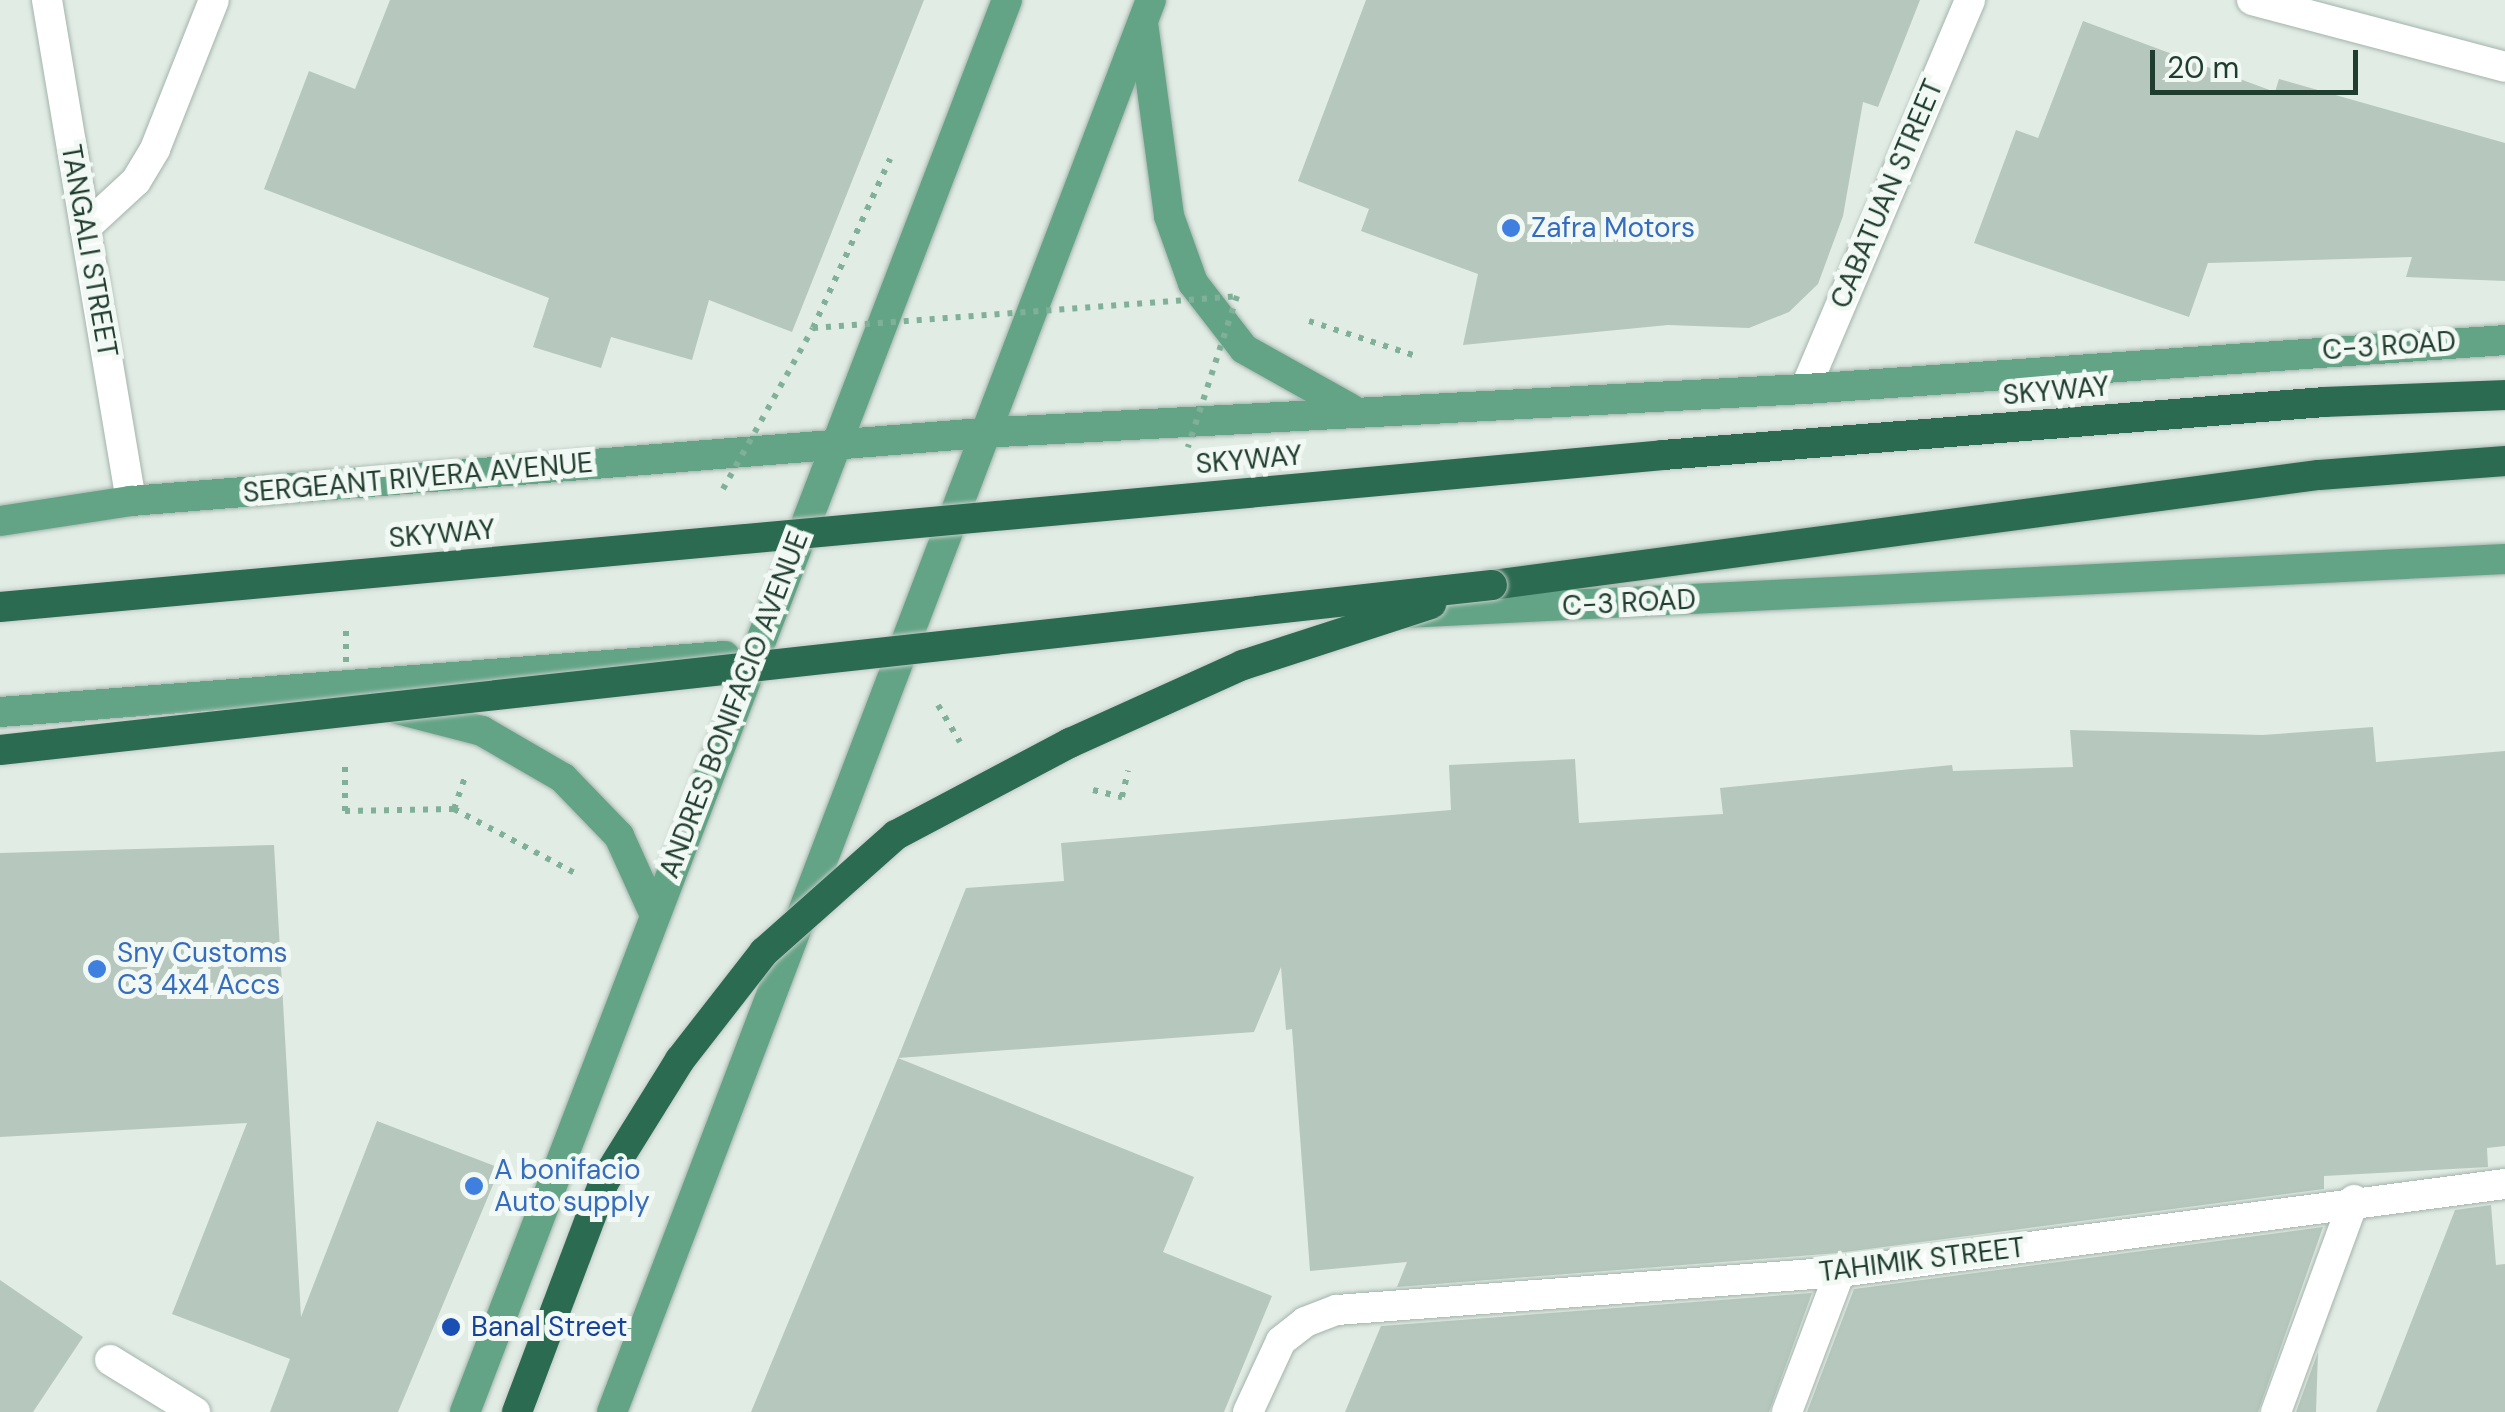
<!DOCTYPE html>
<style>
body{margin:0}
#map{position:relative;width:2505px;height:1412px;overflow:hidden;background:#e1ece5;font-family:"DM Sans",sans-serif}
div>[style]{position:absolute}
.building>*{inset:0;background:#b6c7bd}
.path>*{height:6px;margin-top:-3px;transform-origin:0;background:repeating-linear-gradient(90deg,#80b198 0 5px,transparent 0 13px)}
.roads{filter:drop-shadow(0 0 2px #a3b4ab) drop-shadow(0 0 2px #a3b4ab)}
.lane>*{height:30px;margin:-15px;padding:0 15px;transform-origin:15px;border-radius:15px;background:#fff}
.street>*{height:30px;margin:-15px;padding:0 15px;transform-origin:15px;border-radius:15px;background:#fff}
.primary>*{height:30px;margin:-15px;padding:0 15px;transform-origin:15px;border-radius:15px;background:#63a486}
.highway>*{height:30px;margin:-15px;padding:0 15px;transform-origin:15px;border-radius:15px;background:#2b6b51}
.path-bridge>*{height:6px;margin-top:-3px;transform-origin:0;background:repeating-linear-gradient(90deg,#80b198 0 5px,transparent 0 13px)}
.bridges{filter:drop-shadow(0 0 2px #c1c9c5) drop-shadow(0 0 2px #c1c9c5)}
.highway-bridge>*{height:30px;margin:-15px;padding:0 15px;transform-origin:15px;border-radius:15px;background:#2b6b51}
.dots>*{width:28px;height:28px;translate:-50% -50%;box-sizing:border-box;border:5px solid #f2f9f4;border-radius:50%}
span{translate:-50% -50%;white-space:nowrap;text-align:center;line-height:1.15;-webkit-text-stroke:10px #f2f9f4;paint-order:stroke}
.street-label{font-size:28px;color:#203e30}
.shop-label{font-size:28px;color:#366cbe}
.left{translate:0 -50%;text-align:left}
.transit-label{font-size:28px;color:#164399}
.scale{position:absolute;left:2150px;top:50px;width:208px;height:45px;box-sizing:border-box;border:5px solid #203e30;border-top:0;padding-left:12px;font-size:30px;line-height:35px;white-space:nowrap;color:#203e30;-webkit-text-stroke:8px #f2f9f4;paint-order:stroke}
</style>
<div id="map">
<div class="building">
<div style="clip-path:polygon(390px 0,924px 0,792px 332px,709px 300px,692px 360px,611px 337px,601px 368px,533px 347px,549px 298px,264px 189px,309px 71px,355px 89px)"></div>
<div style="clip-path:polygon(1366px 0,1920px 0,1878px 107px,1863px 102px,1843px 216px,1818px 284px,1789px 312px,1749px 328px,1668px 325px,1463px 345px,1478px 274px,1361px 231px,1369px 209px,1298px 181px)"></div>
<div style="clip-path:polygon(2083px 21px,2275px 92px,2279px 79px,2505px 143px,2505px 281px,2406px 277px,2412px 257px,2208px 263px,2189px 317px,1974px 243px,2016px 130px,2038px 138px)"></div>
<div style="clip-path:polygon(2373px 727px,2376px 762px,2505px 751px,2505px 1146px,2487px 1148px,2488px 1167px,2324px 1176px,2324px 1189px,1838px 1253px,1397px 1287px,1407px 1262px,1310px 1271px,1292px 1029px,1286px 1030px,1281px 967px,1254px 1032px,898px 1058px,966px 888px,1064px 881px,1061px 843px,1451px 810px,1449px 765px,1575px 759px,1579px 823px,1723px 814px,1720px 788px,1952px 765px,1953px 771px,2073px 767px,2070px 730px,2262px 735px)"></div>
<div style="clip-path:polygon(274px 845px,301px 1317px,377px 1121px,500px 1168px,398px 1412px,270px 1412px,290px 1359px,172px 1314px,247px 1123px,0 1137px,0 853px)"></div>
<div style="clip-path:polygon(898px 1058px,1194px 1177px,1163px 1252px,1272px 1296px,1224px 1412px,751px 1412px)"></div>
<div style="clip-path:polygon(2491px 1205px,2496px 1265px,2505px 1264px,2505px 1412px,2376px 1412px,2455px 1210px)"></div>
<div style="clip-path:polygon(2323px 1227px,2258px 1412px,1807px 1412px,1854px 1289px)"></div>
<div style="clip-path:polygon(0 1280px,83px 1337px,33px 1412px,0 1412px)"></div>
<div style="clip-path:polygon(1812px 1293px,1769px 1412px,1345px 1412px,1381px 1326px)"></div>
<div style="clip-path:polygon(2318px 1352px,2316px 1412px,2296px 1412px)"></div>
</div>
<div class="path">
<div style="left:1309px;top:321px;width:113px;rotate:18.1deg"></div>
<div style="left:813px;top:328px;width:186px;rotate:-65.5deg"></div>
<div style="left:938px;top:705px;width:43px;rotate:59.3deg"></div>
<div style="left:1093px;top:790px;width:30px;rotate:14deg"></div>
<div style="left:1122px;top:797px;width:27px;rotate:-77deg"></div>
<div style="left:454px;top:809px;width:34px;rotate:-71deg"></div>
<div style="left:345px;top:811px;width:109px;rotate:-1.1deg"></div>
<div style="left:454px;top:809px;width:139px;rotate:27.9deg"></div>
</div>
<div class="roads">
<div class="lane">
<div style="left:110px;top:1360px;width:100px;rotate:31.5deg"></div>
</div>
<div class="street">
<div style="left:47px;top:0;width:508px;rotate:80.48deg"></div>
<div style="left:2252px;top:0;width:262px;rotate:14.8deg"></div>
<div style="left:85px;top:228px;width:69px;rotate:-42.7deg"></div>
<div style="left:136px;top:181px;width:37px;rotate:-59deg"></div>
<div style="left:155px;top:149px;width:160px;rotate:-68.4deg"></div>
<div style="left:1805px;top:389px;width:423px;rotate:-67deg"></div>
<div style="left:1248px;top:1412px;width:78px;rotate:-65.1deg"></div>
<div style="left:1281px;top:1341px;width:31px;rotate:-38deg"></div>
<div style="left:1305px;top:1322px;width:34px;rotate:-21deg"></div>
<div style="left:1337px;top:1310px;width:504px;rotate:-4.32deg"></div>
<div style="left:1840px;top:1272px;width:671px;rotate:-7.54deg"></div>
<div style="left:1787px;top:1412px;width:150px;rotate:-69.3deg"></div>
<div style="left:2276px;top:1412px;width:226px;rotate:-69.8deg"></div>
</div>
<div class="primary">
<div style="left:1143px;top:23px;width:195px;rotate:82.3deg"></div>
<div style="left:1169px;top:216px;width:71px;rotate:70.3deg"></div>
<div style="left:1193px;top:283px;width:83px;rotate:52.3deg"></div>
<div style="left:1244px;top:349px;width:123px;rotate:29.3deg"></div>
<div style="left:0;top:521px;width:133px;rotate:-8.7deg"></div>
<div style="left:131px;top:501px;width:853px;rotate:-4.57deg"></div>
<div style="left:981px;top:433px;width:825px;rotate:-3.06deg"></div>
<div style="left:1805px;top:389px;width:702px;rotate:-4deg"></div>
<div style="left:1404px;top:613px;width:1102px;rotate:-2.81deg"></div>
<div style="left:397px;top:709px;width:88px;rotate:14.5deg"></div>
<div style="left:482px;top:731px;width:94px;rotate:30.1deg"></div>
<div style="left:563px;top:778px;width:81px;rotate:46deg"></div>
<div style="left:619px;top:836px;width:82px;rotate:65.6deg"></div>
<div style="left:0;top:712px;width:727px;rotate:-4.42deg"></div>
<div style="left:465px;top:1412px;width:1512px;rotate:-69deg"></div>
<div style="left:612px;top:1412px;width:1511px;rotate:-69.11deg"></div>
</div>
<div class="highway">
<div style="left:1492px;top:585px;width:834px;rotate:-7.58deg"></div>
<div style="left:2319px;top:475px;width:187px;rotate:-4.3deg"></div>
</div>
</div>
<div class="path-bridge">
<div style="left:723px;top:489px;width:184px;rotate:-60.8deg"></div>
<div style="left:813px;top:328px;width:425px;rotate:-4.3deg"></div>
<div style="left:1237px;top:296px;width:159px;rotate:108deg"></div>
<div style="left:346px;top:662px;width:37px;rotate:-90deg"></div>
<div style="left:345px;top:811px;width:46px;rotate:-90deg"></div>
</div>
<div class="bridges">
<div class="highway-bridge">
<div style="left:0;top:607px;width:1670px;rotate:-5.22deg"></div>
<div style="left:1663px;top:455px;width:664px;rotate:-4.58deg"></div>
<div style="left:2325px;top:402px;width:180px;rotate:-2.2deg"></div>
<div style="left:0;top:750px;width:1501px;rotate:-6.31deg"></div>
<div style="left:517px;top:1412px;width:246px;rotate:-69.3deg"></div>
<div style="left:604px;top:1182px;width:144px;rotate:-58.1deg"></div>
<div style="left:680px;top:1060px;width:137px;rotate:-52.1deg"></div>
<div style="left:764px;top:952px;width:176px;rotate:-41.6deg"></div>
<div style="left:896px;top:835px;width:197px;rotate:-27.9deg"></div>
<div style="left:1070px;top:743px;width:190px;rotate:-24.3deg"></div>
<div style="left:1243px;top:665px;width:198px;rotate:-18deg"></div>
</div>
</div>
<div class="dots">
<div style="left:1511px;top:228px;background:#3f7fe0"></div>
<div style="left:97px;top:969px;background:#3f7fe0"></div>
<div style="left:474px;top:1186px;background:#3f7fe0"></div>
<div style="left:451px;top:1327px;background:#1a4fb4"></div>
</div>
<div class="street-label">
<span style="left:1887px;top:194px;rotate:-67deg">CABATUAN STREET</span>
<span style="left:89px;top:251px;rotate:80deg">TANGALI STREET</span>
<span style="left:2389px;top:346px;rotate:-4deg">C-3 ROAD</span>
<span style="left:2056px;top:391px;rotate:-5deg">SKYWAY</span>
<span style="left:1249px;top:460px;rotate:-5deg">SKYWAY</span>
<span style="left:418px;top:478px;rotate:-5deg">SERGEANT RIVERA AVENUE</span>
<span style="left:442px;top:534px;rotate:-5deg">SKYWAY</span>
<span style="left:1629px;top:603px;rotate:-3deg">C-3 ROAD</span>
<span style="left:734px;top:705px;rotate:-69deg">ANDRES BONIFACIO AVENUE</span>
<span style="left:1922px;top:1260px;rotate:-7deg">TAHIMIK STREET</span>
</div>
<div class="shop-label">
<span class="left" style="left:1531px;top:228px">Zafra Motors</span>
<span class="left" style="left:117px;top:969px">Sny Customs<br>C3 4x4 Accs</span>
<span class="left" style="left:494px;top:1186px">A bonifacio<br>Auto supply</span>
</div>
<div class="transit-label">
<span class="left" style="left:471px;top:1327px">Banal Street</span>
</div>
<div class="scale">20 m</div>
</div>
